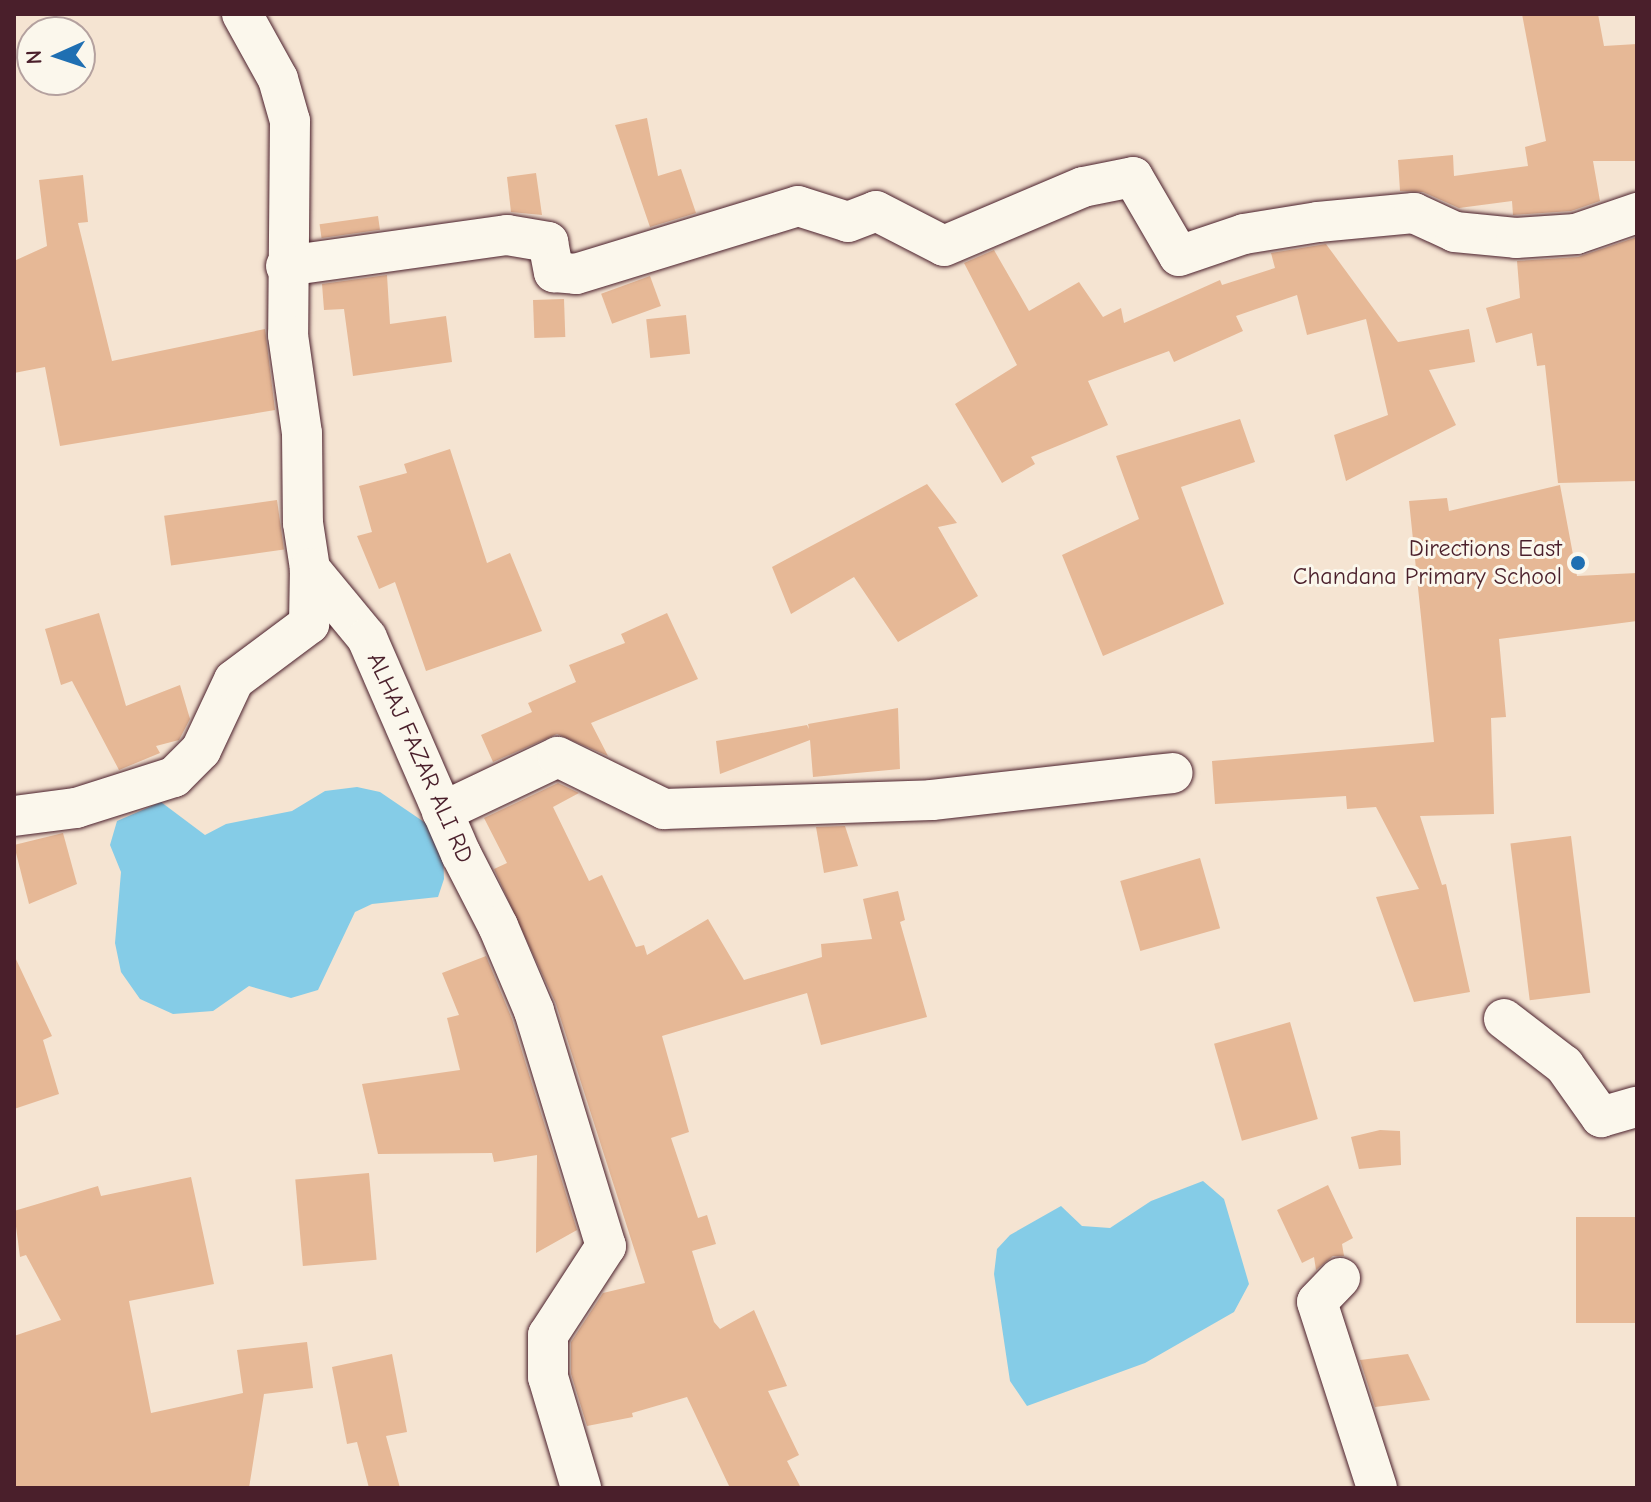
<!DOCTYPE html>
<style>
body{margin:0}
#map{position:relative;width:1651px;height:1502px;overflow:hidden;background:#f5e4d2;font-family:"Comic Neue",sans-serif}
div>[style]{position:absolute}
.water>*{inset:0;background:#85cce7}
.building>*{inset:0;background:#e6b896;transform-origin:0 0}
.roads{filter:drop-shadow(0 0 2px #4a1f2b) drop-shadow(0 0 2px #4a1f2b)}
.street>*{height:40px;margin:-20px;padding:0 20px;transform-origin:20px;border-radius:20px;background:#fbf7ec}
.dots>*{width:22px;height:22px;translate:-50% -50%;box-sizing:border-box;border:4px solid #fbf7ec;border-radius:50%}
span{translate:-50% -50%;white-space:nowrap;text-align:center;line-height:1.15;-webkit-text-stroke:6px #fbf7ec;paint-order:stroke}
.poi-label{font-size:24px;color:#4a1f2b}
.right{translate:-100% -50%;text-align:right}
.street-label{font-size:24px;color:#4a1f2b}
.frame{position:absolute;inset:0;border:16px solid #4a1f2b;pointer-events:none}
.north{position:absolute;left:16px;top:16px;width:80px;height:80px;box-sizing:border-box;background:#fbf7ec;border:2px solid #b4a19f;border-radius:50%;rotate:267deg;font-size:22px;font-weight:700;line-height:32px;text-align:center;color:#4a1f2b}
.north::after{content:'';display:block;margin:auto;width:28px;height:36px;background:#1f6fb2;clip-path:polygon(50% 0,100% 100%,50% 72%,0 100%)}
</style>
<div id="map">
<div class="water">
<div style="clip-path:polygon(357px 787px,380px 792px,427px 824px,443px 851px,444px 879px,438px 897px,372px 904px,355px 912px,318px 990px,291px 998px,249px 986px,213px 1011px,173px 1014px,140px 999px,121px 972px,115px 943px,121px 872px,110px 845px,117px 821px,161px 802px,205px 835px,226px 824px,292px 811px,325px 791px)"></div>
<div style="clip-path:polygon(1203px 1181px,1224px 1199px,1249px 1284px,1234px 1312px,1145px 1363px,1027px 1406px,1010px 1381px,994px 1274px,997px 1249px,1010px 1235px,1061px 1206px,1082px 1226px,1110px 1228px,1151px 1201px)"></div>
</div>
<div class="building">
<div style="clip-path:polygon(1522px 14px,1598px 14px,1604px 46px,1637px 44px,1637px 161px,1593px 161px,1600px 201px,1571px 211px,1513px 215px,1512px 201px,1459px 208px,1423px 192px,1400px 191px,1398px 160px,1453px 155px,1454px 176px,1528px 166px,1525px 147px,1546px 141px)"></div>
<div style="clip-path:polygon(647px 118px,658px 176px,681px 169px,696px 213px,650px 227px,615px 125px)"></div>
<div style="clip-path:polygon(536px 173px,542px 215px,511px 212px,507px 177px)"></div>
<div style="clip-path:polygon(83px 175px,88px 222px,78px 223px,112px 361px,265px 329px,275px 410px,60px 446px,45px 367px,14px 373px,14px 261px,47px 246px,39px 180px)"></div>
<div style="left:378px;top:216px;width:14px;height:59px;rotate:82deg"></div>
<div style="clip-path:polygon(1637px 237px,1637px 481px,1558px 483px,1545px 365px,1537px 366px,1532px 333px,1496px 343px,1486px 308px,1520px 298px,1517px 261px,1578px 257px)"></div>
<div style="clip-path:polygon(1326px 244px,1398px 342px,1469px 329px,1475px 362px,1429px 370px,1456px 425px,1346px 481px,1334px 435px,1388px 415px,1366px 319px,1307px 335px,1297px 295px,1236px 316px,1243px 331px,1174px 362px,1169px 351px,1088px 381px,1108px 425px,1031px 457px,1035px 464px,1002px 483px,955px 404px,1017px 365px,964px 263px,994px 250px,1029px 311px,1079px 282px,1103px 317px,1121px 308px,1124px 323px,1220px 280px,1222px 285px,1275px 268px,1271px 253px)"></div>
<div style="clip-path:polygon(387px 275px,390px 324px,446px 316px,452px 362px,353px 376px,344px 309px,324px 310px,322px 284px)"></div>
<div style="left:650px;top:276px;width:32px;height:52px;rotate:70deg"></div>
<div style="left:564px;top:299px;width:38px;height:31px;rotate:88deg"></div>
<div style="left:686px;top:315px;width:39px;height:40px;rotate:84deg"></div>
<div style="clip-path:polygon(1240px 419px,1255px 462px,1181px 487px,1224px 604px,1103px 656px,1062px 555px,1139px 519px,1116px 456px)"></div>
<div style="clip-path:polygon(450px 449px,487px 563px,510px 553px,542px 631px,426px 671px,395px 582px,379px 589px,357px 536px,372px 532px,359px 486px,407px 473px,404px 464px)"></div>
<div style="clip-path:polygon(927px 484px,957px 523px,938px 527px,978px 596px,898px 642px,854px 577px,791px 614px,772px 567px)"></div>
<div style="clip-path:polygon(1560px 485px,1577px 576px,1637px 573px,1637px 621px,1499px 639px,1506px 717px,1491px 718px,1494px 814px,1420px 816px,1442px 885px,1446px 884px,1470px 992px,1414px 1002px,1376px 897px,1419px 889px,1376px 807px,1347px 809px,1346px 796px,1215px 804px,1212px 761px,1434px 742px,1409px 501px,1447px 498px,1449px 511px)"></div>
<div style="left:277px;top:500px;width:50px;height:114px;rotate:82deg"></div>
<div style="clip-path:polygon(99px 613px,126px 706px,180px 685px,190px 719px,179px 740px,156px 746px,160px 753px,119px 770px,72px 681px,61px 685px,45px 629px)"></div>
<div style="clip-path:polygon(667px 613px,698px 679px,591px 723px,608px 756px,557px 734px,493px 762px,481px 735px,532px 712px,528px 703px,576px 682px,569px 665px,625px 643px,621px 634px)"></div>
<div style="clip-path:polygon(898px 708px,900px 769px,813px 777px,810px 740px,720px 774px,716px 741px,807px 725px,809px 729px,808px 724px)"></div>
<div style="clip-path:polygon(558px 783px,579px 793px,553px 807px,589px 881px,602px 875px,636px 947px,644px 945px,647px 955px,708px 919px,744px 980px,822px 957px,821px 944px,872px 939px,863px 899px,898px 891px,905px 920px,900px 922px,927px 1017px,821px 1045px,807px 993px,662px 1036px,689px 1132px,671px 1138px,698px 1218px,707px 1215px,716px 1244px,692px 1251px,714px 1322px,720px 1329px,754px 1310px,787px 1386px,768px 1391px,799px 1455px,787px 1461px,801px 1488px,730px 1488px,687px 1397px,632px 1413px,633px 1417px,587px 1426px,571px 1374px,571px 1342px,603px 1293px,645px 1283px,556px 1004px,494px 869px,507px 863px,484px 818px)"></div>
<div style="clip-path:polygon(845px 826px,858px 866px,824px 873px,816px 827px)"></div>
<div style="clip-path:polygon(63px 833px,77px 884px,29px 904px,14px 845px)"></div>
<div style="left:1571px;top:836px;width:158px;height:61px;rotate:83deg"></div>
<div style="left:1200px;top:858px;width:73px;height:83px;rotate:74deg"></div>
<div style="clip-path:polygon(14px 955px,52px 1036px,43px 1040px,59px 1094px,14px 1109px)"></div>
<div style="clip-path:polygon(486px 956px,512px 1019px,577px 1230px,536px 1253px,537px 1155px,494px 1162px,492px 1153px,378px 1154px,362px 1084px,460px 1070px,447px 1018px,459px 1015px,442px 973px)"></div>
<div style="left:1290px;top:1022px;width:101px;height:79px;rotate:74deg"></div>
<div style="clip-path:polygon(1380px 1130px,1400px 1131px,1401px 1165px,1359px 1169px,1351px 1137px)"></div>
<div style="left:369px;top:1173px;width:87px;height:74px;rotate:85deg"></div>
<div style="clip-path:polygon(191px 1177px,214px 1284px,129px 1301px,151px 1413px,243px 1393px,237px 1350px,307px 1342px,313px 1388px,264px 1394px,249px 1488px,14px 1488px,14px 1336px,61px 1320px,26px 1255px,20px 1257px,14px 1211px,98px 1186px,101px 1196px)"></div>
<div style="clip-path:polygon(1328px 1185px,1353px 1238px,1342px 1244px,1344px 1256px,1333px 1256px,1316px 1270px,1314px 1257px,1302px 1263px,1277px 1210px)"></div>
<div style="left:1637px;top:1217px;width:106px;height:61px;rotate:90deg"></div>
<div style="clip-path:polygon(392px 1354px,407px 1432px,386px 1436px,400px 1488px,369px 1488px,357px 1442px,347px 1444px,332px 1367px)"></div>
<div style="clip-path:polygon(1408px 1354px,1430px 1400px,1375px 1407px,1360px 1360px)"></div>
</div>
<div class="roads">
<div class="street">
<div style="left:242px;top:14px;width:74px;rotate:61deg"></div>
<div style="left:278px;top:79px;width:44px;rotate:74.1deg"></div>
<div style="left:290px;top:121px;width:214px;rotate:90.5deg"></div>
<div style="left:288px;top:335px;width:99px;rotate:81.9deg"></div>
<div style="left:302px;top:433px;width:90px;rotate:89.4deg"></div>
<div style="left:303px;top:523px;width:47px;rotate:81.3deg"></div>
<div style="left:310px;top:569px;width:89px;rotate:50.4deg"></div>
<div style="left:367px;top:638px;width:236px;rotate:66.5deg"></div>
<div style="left:461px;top:854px;width:81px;rotate:62.8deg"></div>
<div style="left:498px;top:926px;width:92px;rotate:67deg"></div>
<div style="left:534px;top:1011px;width:246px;rotate:73deg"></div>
<div style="left:606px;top:1246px;width:106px;rotate:123.1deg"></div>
<div style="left:548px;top:1335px;width:42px;rotate:90deg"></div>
<div style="left:548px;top:1377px;width:116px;rotate:73.4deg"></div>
<div style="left:286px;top:266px;width:223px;rotate:-8deg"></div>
<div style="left:507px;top:235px;width:42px;rotate:9.7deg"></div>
<div style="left:548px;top:242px;width:31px;rotate:79deg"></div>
<div style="left:554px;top:272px;width:22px;rotate:5deg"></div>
<div style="left:576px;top:274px;width:232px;rotate:-17deg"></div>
<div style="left:798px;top:206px;width:52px;rotate:17.7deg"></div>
<div style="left:848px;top:222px;width:30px;rotate:-21deg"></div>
<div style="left:876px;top:211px;width:76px;rotate:27.2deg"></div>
<div style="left:944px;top:246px;width:151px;rotate:-23deg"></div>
<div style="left:1083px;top:187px;width:51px;rotate:-11.3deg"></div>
<div style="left:1133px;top:177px;width:91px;rotate:59.8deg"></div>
<div style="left:1179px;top:256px;width:69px;rotate:-18.7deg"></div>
<div style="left:1244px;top:234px;width:75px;rotate:-9.2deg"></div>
<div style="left:1318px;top:222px;width:96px;rotate:-5.4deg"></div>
<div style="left:1414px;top:213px;width:45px;rotate:24.9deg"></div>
<div style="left:1455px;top:232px;width:61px;rotate:5.6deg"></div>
<div style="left:1516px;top:238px;width:60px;rotate:-3.8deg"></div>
<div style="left:1576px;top:234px;width:65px;rotate:-19deg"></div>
<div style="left:442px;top:812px;width:128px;rotate:-25.4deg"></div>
<div style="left:558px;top:757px;width:118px;rotate:26.1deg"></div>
<div style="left:664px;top:809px;width:268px;rotate:-1.9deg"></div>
<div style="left:932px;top:800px;width:242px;rotate:-6.4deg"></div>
<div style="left:14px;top:816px;width:63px;rotate:-7.4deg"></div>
<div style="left:76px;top:808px;width:103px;rotate:-17.6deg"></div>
<div style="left:174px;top:777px;width:38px;rotate:-45deg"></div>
<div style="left:201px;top:750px;width:77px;rotate:-64.8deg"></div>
<div style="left:234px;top:680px;width:94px;rotate:-36.7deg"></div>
<div style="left:309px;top:624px;width:55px;rotate:-89deg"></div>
<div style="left:1504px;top:1019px;width:76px;rotate:37.5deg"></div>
<div style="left:1564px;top:1065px;width:64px;rotate:54.6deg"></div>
<div style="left:1601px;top:1117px;width:37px;rotate:-16deg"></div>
<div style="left:1340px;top:1278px;width:33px;rotate:134deg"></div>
<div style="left:1317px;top:1302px;width:195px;rotate:72.1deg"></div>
</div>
</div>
<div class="dots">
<div style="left:1578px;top:563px;background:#1f6fb2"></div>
</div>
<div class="poi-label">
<span class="right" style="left:1562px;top:563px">Directions East<br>Chandana Primary School</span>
</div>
<div class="street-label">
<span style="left:420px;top:758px;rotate:66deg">ALHAJ FAZAR ALI RD</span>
</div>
<div class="frame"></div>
<div class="north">N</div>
</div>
